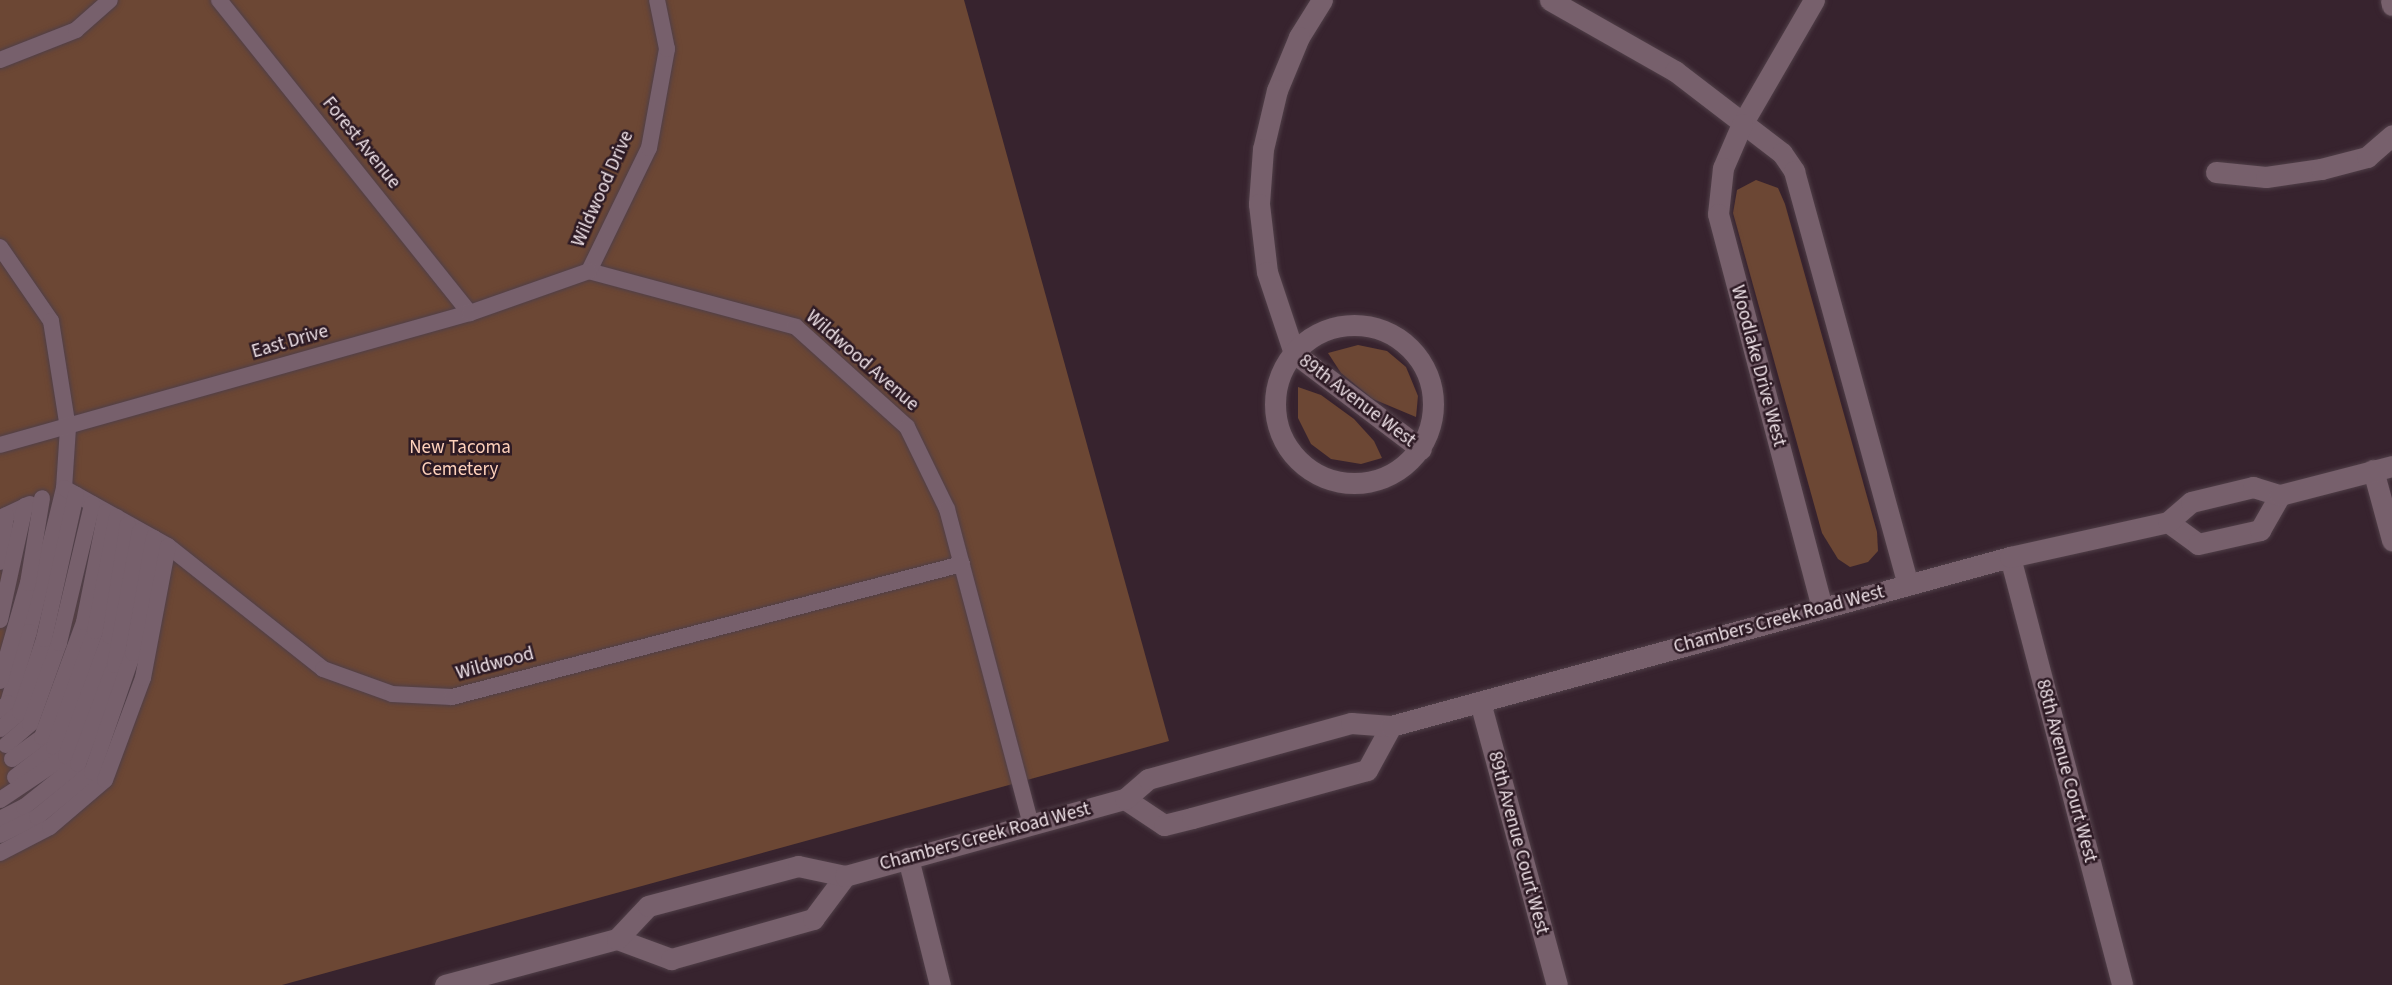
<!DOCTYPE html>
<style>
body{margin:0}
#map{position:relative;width:2392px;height:985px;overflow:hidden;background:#37232e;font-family:"Source Sans 3",sans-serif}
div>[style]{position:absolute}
.green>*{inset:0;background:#6c4734}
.roads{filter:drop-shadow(0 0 2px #503f48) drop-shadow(0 0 2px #503f48)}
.lane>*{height:16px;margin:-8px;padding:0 8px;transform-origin:8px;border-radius:8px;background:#77606c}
.street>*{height:21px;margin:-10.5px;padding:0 10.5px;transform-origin:10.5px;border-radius:10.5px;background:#77606c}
.street>.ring{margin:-10.5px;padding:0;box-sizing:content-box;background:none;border:21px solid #77606c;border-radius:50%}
.secondary>*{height:21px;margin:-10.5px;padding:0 10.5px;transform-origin:10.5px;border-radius:10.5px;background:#77606c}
span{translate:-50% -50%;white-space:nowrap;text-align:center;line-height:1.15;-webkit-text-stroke:5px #2d1a24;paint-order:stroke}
.street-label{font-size:19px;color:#efe2e8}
.park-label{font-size:19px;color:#fed1bb}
</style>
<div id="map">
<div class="green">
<div style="clip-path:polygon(0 0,964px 0,1169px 741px,282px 985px,0 985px)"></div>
<div style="clip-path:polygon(1756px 180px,1778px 188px,1785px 204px,1877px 532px,1878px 551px,1868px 562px,1850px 567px,1838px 559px,1822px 533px,1733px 213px,1737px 190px)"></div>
<div style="clip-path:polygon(1358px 345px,1387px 351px,1406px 367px,1418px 396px,1416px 417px,1373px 399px,1341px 373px,1328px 353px)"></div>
<div style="clip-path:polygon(1298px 387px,1321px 395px,1354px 419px,1374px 441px,1382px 458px,1361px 464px,1331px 459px,1311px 444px,1298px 418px)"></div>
</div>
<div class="roads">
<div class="lane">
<div style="left:219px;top:0;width:401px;rotate:51.3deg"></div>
<div style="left:0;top:60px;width:82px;rotate:-21.5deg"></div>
<div style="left:76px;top:30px;width:45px;rotate:-41.4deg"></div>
<div style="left:0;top:247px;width:90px;rotate:55.4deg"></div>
<div style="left:51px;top:321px;width:108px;rotate:81deg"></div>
<div style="left:68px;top:428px;width:60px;rotate:93.8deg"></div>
<div style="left:64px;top:488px;width:148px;rotate:103.7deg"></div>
<div style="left:29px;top:632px;width:74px;rotate:106.5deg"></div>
<div style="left:8px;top:703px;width:11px;rotate:139deg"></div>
<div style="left:589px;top:271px;width:214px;rotate:15.1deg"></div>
<div style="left:796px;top:327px;width:149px;rotate:42deg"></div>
<div style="left:907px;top:427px;width:91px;rotate:64deg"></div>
<div style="left:947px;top:509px;width:327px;rotate:75.1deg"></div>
<div style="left:589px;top:271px;width:137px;rotate:-64deg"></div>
<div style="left:649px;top:148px;width:101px;rotate:-79.7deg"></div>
<div style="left:667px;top:49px;width:50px;rotate:-101.5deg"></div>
<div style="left:0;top:445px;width:488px;rotate:-15.7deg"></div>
<div style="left:470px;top:313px;width:126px;rotate:-19.4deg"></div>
<div style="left:64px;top:488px;width:119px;rotate:29.1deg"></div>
<div style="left:168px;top:546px;width:198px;rotate:38.4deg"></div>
<div style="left:323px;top:669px;width:73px;rotate:19.9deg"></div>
<div style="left:392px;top:694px;width:60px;rotate:2.9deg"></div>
<div style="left:452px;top:697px;width:527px;rotate:-14.62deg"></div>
<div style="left:0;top:518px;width:33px;rotate:-25deg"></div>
<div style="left:0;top:562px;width:47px;rotate:-82.7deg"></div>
<div style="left:0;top:620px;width:117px;rotate:-77.6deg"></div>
<div style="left:0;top:681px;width:102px;rotate:-74.1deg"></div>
<div style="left:28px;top:583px;width:86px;rotate:-80.6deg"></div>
<div style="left:0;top:729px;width:26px;rotate:-40deg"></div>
<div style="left:20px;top:712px;width:77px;rotate:-71.8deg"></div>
<div style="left:44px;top:639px;width:148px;rotate:-77.5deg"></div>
<div style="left:6px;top:745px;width:32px;rotate:-41deg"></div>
<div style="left:30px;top:724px;width:86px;rotate:-70.3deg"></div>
<div style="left:59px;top:643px;width:143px;rotate:-76.6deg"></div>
<div style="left:12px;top:759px;width:37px;rotate:-36deg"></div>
<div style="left:42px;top:737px;width:122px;rotate:-69.9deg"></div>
<div style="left:84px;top:622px;width:112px;rotate:-78.7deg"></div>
<div style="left:15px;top:777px;width:49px;rotate:-37.6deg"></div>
<div style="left:54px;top:747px;width:123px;rotate:-70.5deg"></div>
<div style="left:95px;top:631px;width:116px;rotate:-79.1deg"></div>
<div style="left:0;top:800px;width:79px;rotate:-33.7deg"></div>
<div style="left:66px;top:756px;width:128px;rotate:-69.9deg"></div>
<div style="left:110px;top:636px;width:113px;rotate:-80.9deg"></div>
<div style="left:0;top:819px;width:27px;rotate:-27deg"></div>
<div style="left:24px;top:807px;width:69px;rotate:-38.5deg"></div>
<div style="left:78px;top:764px;width:106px;rotate:-69.5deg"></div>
<div style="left:115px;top:665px;width:136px;rotate:-79.4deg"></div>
<div style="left:0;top:835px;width:41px;rotate:-25.9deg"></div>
<div style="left:37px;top:817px;width:71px;rotate:-39.3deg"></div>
<div style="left:92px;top:772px;width:126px;rotate:-71deg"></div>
<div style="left:133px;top:653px;width:117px;rotate:-79.7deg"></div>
<div style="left:0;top:853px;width:56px;rotate:-27.5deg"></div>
<div style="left:50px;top:827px;width:72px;rotate:-40.5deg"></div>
<div style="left:105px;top:780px;width:109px;rotate:-69.6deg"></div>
<div style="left:143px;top:678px;width:134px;rotate:-79.3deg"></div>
</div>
<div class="street">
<div style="left:1322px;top:0;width:44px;rotate:121.9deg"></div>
<div style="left:1299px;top:37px;width:57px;rotate:112.5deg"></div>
<div style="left:1277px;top:90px;width:61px;rotate:103.3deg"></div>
<div style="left:1263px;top:149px;width:55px;rotate:94.2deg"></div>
<div style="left:1259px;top:204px;width:68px;rotate:83.3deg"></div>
<div style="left:1267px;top:272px;width:85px;rotate:71.6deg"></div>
<div style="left:1294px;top:353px;width:159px;rotate:37.1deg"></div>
<div style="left:1550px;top:0;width:144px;rotate:29.6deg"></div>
<div style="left:1675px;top:71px;width:135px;rotate:37.5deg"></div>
<div style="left:1782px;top:153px;width:22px;rotate:56deg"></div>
<div style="left:1794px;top:171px;width:429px;rotate:74.6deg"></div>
<div style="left:1814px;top:0;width:143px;rotate:120.1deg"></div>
<div style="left:1742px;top:124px;width:48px;rotate:113.4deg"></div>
<div style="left:1723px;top:168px;width:46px;rotate:96.2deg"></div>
<div style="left:1718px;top:214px;width:407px;rotate:75.2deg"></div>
<div style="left:2391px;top:0;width:5px;rotate:79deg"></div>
<div style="left:2216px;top:172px;width:50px;rotate:5.7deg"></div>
<div style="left:2266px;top:177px;width:56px;rotate:-8.3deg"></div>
<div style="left:2321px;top:169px;width:48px;rotate:-14.6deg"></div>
<div style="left:2367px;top:157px;width:33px;rotate:-41deg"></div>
<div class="ring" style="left:1275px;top:325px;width:137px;height:137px"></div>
<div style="left:2373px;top:470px;width:73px;rotate:74.8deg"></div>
<div style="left:2010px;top:557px;width:442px;rotate:75.3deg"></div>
<div style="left:1480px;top:702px;width:293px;rotate:74.8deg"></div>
<div style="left:908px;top:858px;width:131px;rotate:75.9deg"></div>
</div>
<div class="secondary">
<div style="left:2168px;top:522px;width:37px;rotate:36deg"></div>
<div style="left:2198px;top:544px;width:64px;rotate:-12.7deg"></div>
<div style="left:2260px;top:530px;width:40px;rotate:-60.3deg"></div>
<div style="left:1125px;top:799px;width:47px;rotate:33.7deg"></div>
<div style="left:1164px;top:825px;width:29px;rotate:-14deg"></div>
<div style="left:1192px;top:818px;width:181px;rotate:-15.3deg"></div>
<div style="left:1367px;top:770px;width:50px;rotate:-61.4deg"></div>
<div style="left:617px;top:939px;width:58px;rotate:20.3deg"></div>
<div style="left:671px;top:959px;width:148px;rotate:-15.7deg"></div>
<div style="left:813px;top:919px;width:54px;rotate:-53.3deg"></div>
<div style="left:445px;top:985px;width:178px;rotate:-15deg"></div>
<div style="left:617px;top:939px;width:45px;rotate:-46.8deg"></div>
<div style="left:648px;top:906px;width:155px;rotate:-14.9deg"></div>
<div style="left:798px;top:866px;width:48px;rotate:12deg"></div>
<div style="left:845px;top:876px;width:290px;rotate:-15.4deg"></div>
<div style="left:1125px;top:799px;width:30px;rotate:-41deg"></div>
<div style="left:1148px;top:779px;width:211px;rotate:-15.4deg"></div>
<div style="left:1351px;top:723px;width:40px;rotate:4.3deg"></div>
<div style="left:1391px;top:726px;width:642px;rotate:-15.27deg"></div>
<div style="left:2010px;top:557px;width:162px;rotate:-12.5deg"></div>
<div style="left:2168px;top:522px;width:30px;rotate:-41deg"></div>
<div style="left:2191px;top:502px;width:64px;rotate:-13.6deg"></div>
<div style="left:2253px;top:487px;width:28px;rotate:17deg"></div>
<div style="left:2280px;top:495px;width:116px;rotate:-14.5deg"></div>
</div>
</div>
<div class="street-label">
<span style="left:361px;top:143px;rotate:51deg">Forest Avenue</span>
<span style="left:603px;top:189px;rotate:-66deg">Wildwood Drive</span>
<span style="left:290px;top:342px;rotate:-16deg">East Drive</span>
<span style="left:862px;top:361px;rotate:41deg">Wildwood Avenue</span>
<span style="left:1758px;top:366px;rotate:75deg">Woodlake Drive West</span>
<span style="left:1357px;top:401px;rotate:37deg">89th Avenue West</span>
<span style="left:1779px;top:620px;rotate:-15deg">Chambers Creek Road West</span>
<span style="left:495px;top:664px;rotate:-15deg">Wildwood</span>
<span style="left:2066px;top:771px;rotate:75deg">88th Avenue Court West</span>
<span style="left:985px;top:837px;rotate:-15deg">Chambers Creek Road West</span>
<span style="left:1518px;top:843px;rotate:75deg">89th Avenue Court West</span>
</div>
<div class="park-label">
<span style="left:460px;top:459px">New Tacoma<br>Cemetery</span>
</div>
</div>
